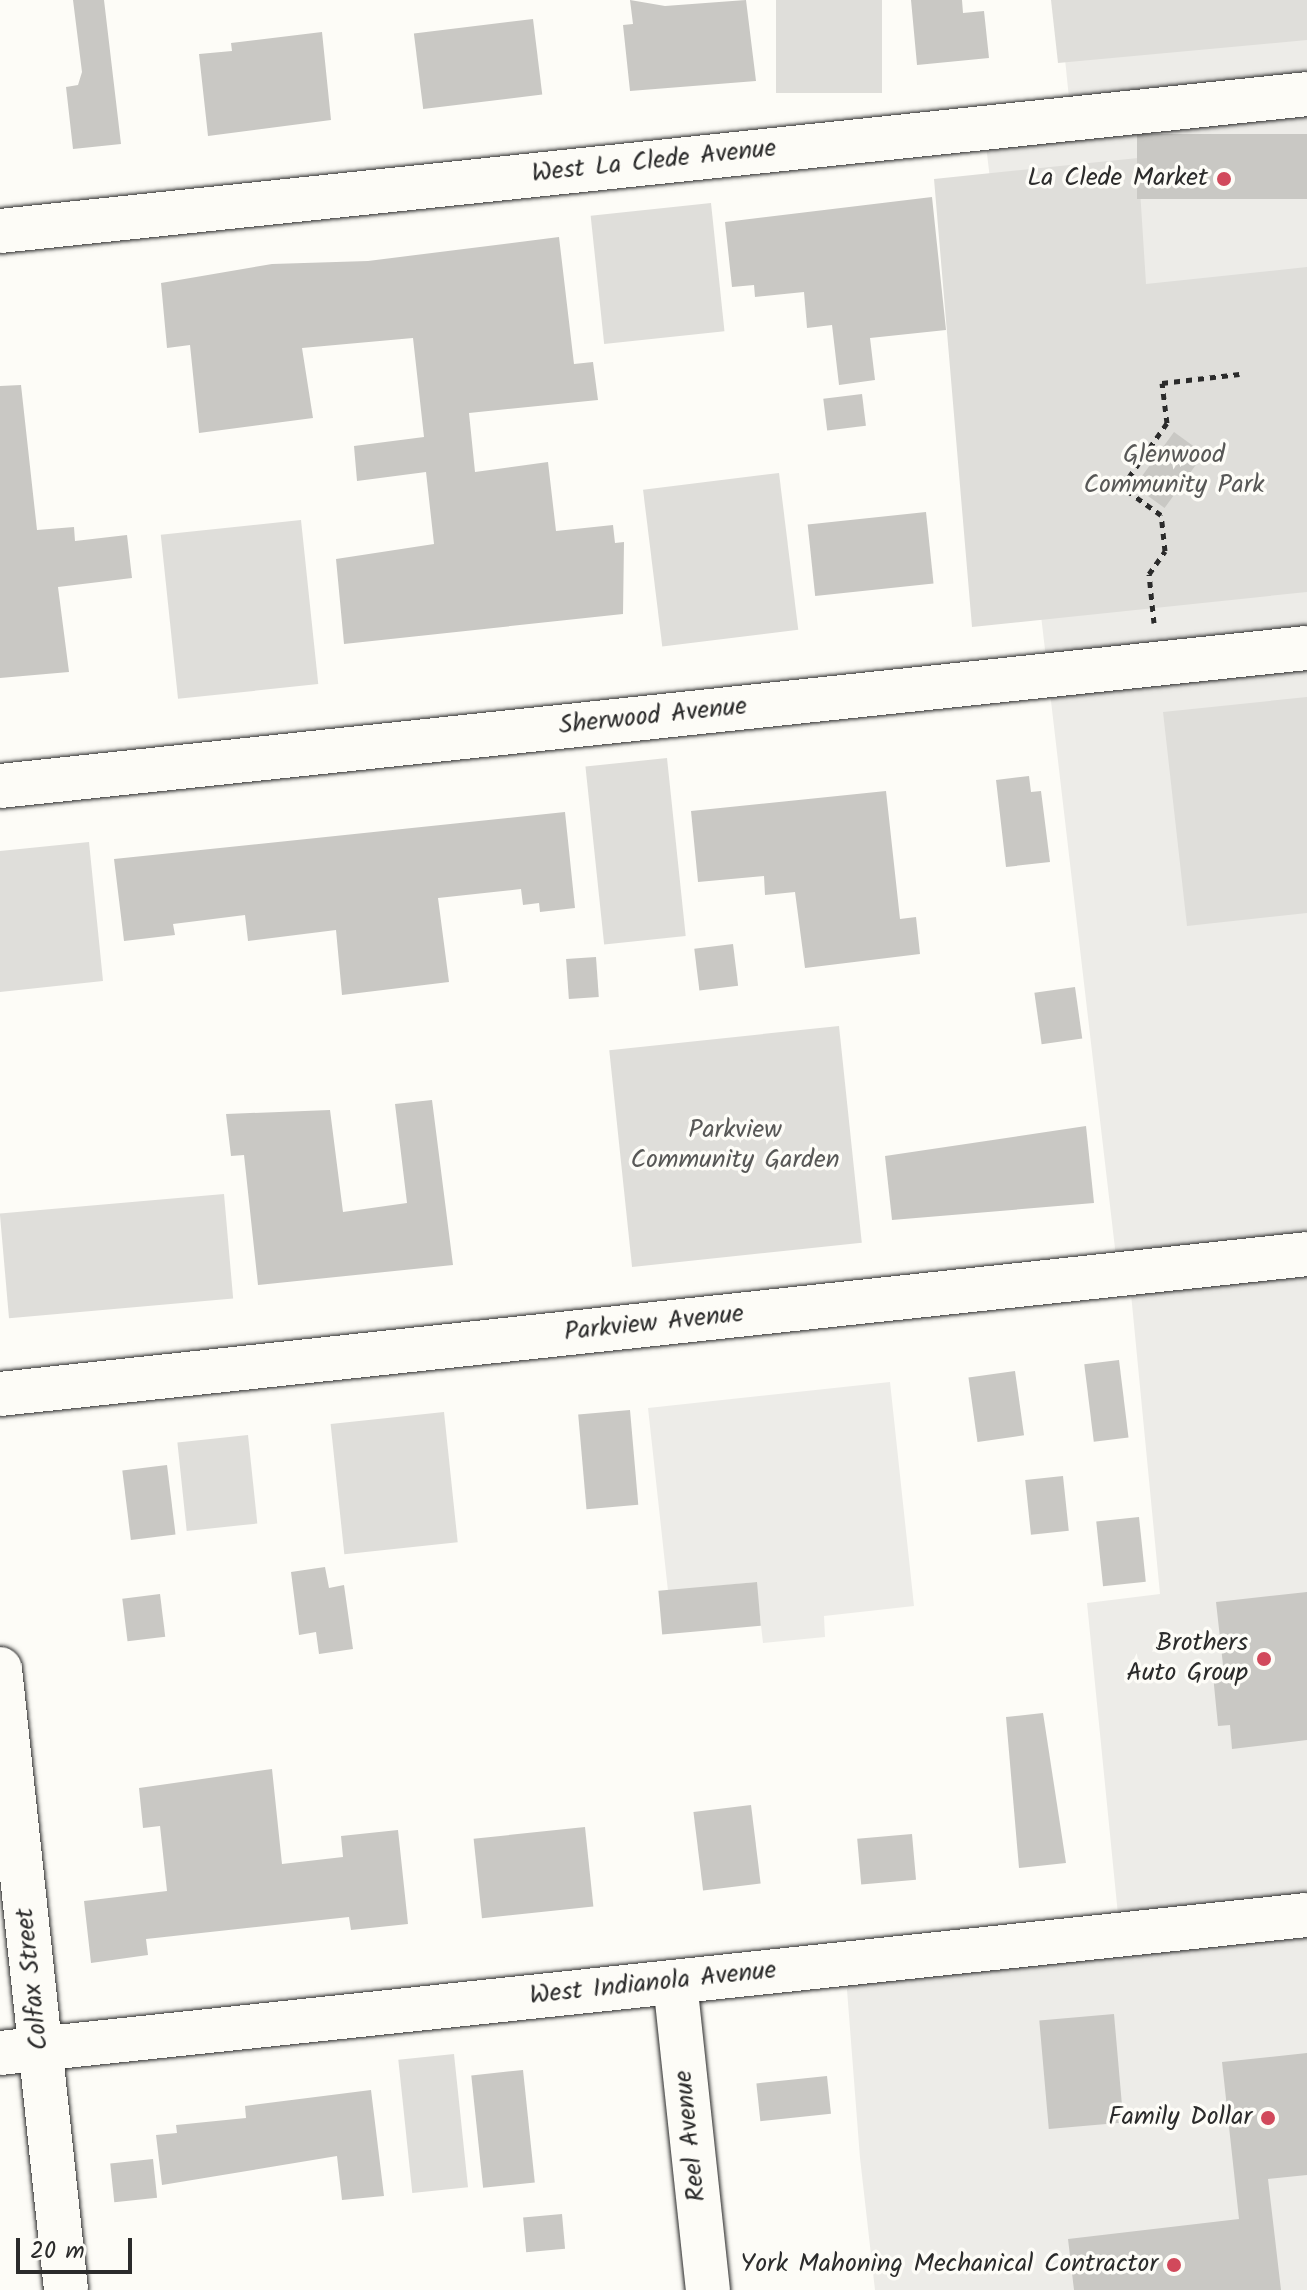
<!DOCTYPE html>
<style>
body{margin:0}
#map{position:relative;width:1307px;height:2290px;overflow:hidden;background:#fdfcf7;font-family:Kalam,sans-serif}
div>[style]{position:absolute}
.built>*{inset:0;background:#edece8}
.green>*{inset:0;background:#dfdeda;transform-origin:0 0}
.building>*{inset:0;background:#c9c8c4;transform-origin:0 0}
.path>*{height:5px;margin-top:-2.5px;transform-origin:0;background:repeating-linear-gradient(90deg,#2b2b2b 0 6px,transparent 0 12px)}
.roads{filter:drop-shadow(0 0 2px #2b2b2b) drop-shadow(0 0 2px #2b2b2b)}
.minor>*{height:44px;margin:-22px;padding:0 22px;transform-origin:22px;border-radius:22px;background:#fdfcf7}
.dots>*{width:22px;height:22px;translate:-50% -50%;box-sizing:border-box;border:4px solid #fdfcf7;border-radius:50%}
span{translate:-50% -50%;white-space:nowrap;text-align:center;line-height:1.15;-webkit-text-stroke:7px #fdfcf7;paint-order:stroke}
.street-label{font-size:26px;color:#2b2b2b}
.poi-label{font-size:26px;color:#2b2b2b}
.right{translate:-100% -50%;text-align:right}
.park-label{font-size:26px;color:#585857}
.scale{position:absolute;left:16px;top:2238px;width:116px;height:36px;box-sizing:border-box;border:4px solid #2b2b2b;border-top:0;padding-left:10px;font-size:24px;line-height:28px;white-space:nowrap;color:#2b2b2b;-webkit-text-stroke:6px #fdfcf7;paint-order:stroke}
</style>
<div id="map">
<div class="built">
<div style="clip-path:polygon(1059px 0,1307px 0,1307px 2290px,875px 2290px,860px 2158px,845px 1964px,1120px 1935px,1087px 1603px,1160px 1594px,1129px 1273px,1118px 1274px,984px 128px,1071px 118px)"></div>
<div style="clip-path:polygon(890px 1382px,914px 1606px,824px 1616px,825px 1637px,763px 1643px,756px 1582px,668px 1591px,648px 1408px)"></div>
</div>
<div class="green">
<div style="left:776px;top:0;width:106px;height:93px"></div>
<div style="clip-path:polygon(1051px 0,1307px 0,1307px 40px,1058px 63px)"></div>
<div style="clip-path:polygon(1138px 158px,1146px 284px,1307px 267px,1307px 592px,972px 627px,934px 179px)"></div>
<div style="left:711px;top:203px;width:129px;height:121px;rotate:84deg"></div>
<div style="left:779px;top:473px;width:158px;height:137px;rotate:83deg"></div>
<div style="left:301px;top:520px;width:165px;height:141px;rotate:84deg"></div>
<div style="clip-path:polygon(1307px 697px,1307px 913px,1187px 926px,1163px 712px)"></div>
<div style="left:667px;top:758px;width:179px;height:82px;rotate:84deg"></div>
<div style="clip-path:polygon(89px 842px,103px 981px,0 992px,0 851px)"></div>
<div style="left:839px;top:1026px;width:218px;height:231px;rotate:84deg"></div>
<div style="left:224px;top:1194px;width:105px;height:225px;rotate:85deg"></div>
<div style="left:444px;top:1412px;width:131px;height:114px;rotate:84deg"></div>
<div style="left:248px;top:1435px;width:89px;height:71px;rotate:84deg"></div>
<div style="left:454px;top:2054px;width:134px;height:56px;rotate:84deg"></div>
</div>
<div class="building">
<div style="clip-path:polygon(73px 0,104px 0,121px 144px,73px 149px,66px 87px,78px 85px,82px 72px)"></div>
<div style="clip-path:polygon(630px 0,665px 6px,746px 0,756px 81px,630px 91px,623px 25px,633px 24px)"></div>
<div style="clip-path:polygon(911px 0,962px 0,963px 13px,984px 11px,989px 58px,917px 65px)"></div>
<div style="left:533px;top:19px;width:76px;height:120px;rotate:83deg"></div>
<div style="clip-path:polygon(322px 32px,331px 120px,208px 136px,199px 54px,232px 51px,231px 43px)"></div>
<div style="left:1307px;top:134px;width:65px;height:170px;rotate:90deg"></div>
<div style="clip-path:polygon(932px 197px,946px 330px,870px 338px,875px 380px,839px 385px,832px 325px,807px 328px,804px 292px,755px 297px,754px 285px,732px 287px,725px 222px)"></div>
<div style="clip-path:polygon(559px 237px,574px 364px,593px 362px,598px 400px,469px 413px,475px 472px,548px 462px,556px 531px,613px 525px,615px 543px,624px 542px,623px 614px,344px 644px,336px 559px,434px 544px,426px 472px,357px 481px,354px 446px,424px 437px,413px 338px,302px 348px,313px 418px,199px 433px,190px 345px,167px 348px,161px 283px,272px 264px,368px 261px)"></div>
<div style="clip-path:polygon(21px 385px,37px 530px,74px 527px,75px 541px,127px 535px,132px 578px,58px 587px,69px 672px,0 678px,0 386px)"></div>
<div style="left:862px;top:394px;width:32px;height:39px;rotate:83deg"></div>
<div style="left:1174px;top:432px;width:37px;height:67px;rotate:36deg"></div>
<div style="left:926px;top:512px;width:72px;height:119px;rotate:84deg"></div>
<div style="clip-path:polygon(1029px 776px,1031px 792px,1041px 791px,1050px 862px,1006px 867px,996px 780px)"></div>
<div style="clip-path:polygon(886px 791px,900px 919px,916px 917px,920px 954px,805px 968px,795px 892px,765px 895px,764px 876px,698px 882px,691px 811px)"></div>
<div style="clip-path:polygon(565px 812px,575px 908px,540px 912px,539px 903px,523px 905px,521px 889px,438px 898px,449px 982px,342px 995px,336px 930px,248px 941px,245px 915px,173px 924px,175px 935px,124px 941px,114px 859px)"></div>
<div style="left:733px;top:944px;width:42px;height:39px;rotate:83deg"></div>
<div style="left:596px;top:957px;width:40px;height:30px;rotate:86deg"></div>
<div style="left:1075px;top:987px;width:52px;height:41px;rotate:82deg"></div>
<div style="clip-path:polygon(432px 1100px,453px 1265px,258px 1285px,244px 1155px,231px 1156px,226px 1114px,330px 1110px,343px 1212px,407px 1203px,395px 1104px)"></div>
<div style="clip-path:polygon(1086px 1126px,1094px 1203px,892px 1220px,885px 1156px)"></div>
<div style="left:1119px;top:1360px;width:78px;height:35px;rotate:83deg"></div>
<div style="left:1015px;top:1371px;width:65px;height:47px;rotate:82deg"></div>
<div style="left:630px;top:1410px;width:95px;height:52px;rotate:85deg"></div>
<div style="left:167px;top:1465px;width:70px;height:45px;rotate:83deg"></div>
<div style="left:1063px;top:1476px;width:55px;height:38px;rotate:84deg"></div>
<div style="left:1139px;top:1517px;width:65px;height:43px;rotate:84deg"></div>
<div style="clip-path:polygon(325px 1567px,329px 1588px,344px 1585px,353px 1649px,319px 1654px,316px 1632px,299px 1635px,291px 1572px)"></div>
<div style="left:757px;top:1582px;width:44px;height:99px;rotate:85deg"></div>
<div style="clip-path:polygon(1307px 1592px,1307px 1740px,1232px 1749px,1230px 1725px,1218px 1726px,1213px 1675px,1224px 1674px,1216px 1602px)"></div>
<div style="left:160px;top:1594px;width:43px;height:38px;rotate:83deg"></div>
<div style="clip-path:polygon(1043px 1713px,1066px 1863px,1019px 1868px,1006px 1717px)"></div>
<div style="clip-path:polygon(272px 1769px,282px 1864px,343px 1857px,341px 1836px,398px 1830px,408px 1924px,351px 1930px,349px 1917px,146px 1939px,148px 1955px,91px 1963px,84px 1901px,167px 1891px,160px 1826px,143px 1828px,139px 1788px)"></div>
<div style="left:751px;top:1805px;width:79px;height:58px;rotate:83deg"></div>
<div style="left:585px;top:1827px;width:80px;height:112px;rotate:84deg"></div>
<div style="left:912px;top:1834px;width:46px;height:55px;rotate:85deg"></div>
<div style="left:1114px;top:2014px;width:109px;height:75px;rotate:85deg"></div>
<div style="clip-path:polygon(1307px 2053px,1307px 2175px,1268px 2179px,1281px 2290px,1074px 2290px,1068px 2239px,1239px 2219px,1222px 2062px)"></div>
<div style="left:523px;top:2070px;width:113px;height:52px;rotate:84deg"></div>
<div style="left:827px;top:2076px;width:38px;height:71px;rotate:84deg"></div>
<div style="clip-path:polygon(371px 2090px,384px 2196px,342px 2200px,337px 2156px,162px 2185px,156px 2135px,177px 2133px,176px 2125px,246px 2118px,245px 2106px)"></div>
<div style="left:153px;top:2159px;width:39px;height:43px;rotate:84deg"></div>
<div style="left:562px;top:2214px;width:35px;height:39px;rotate:85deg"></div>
</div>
<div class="path">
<div style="left:1154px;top:623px;width:49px;rotate:-95.8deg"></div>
<div style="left:1149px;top:574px;width:28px;rotate:-55deg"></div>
<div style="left:1165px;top:551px;width:36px;rotate:-96deg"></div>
<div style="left:1161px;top:515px;width:48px;rotate:-144.3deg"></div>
<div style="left:1122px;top:487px;width:78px;rotate:-54.9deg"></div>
<div style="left:1167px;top:423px;width:40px;rotate:-97.1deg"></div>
<div style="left:1162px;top:383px;width:78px;rotate:-6.7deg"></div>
</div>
<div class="roads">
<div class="minor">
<div style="left:0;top:231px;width:1314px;rotate:-5.98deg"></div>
<div style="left:0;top:786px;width:1314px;rotate:-6.03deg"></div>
<div style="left:0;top:1394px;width:1314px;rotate:-6.11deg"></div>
<div style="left:0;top:1669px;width:624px;rotate:83.93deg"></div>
<div style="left:675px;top:1982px;width:310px;rotate:83.9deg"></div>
<div style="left:0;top:2053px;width:1314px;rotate:-6.03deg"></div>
</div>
</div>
<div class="dots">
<div style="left:1224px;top:179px;background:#d1495b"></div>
<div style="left:1264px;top:1659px;background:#d1495b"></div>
<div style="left:1268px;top:2118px;background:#d1495b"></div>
<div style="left:1174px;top:2265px;background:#d1495b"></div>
</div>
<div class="street-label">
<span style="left:654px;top:162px;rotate:-6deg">West La Clede Avenue</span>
<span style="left:653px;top:717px;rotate:-6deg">Sherwood Avenue</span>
<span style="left:654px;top:1324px;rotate:-6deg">Parkview Avenue</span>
<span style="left:33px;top:1979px;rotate:-96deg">Colfax Street</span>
<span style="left:653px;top:1984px;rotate:-6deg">West Indianola Avenue</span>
<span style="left:691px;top:2136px;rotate:-96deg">Reel Avenue</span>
</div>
<div class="poi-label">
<span class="right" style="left:1208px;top:179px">La Clede Market</span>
<span class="right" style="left:1248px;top:1659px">Brothers<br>Auto Group</span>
<span class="right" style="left:1252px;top:2118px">Family Dollar</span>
<span class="right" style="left:1158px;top:2265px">York Mahoning Mechanical Contractor</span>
</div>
<div class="park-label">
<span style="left:1174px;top:471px">Glenwood<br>Community Park</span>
<span style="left:735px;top:1146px">Parkview<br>Community Garden</span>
</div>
<div class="scale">20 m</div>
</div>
